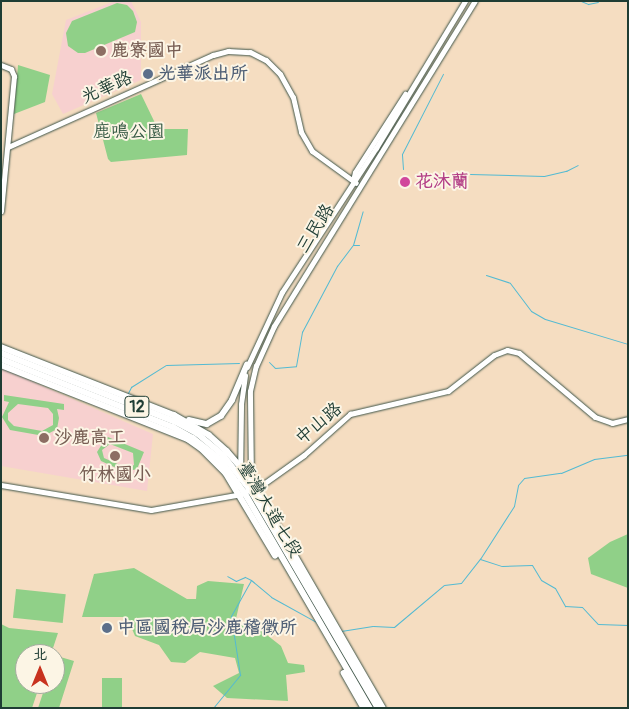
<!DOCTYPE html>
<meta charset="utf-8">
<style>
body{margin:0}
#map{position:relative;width:629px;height:709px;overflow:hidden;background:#f5ddc1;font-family:Pangolin,"LXGW WenKai TC",sans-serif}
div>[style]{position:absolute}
.built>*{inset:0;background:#f7d0cf}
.green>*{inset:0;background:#90d088;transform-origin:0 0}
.stream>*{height:1px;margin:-0.5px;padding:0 0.5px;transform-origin:0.5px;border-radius:0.5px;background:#53bad2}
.roads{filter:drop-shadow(0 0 1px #3f5549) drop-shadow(0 0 1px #3f5549)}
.secondary>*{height:5px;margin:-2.5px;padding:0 2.5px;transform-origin:2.5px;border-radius:2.5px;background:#fff}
.primary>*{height:5.5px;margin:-2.75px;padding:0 2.75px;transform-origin:2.75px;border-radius:2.75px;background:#fff}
.dots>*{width:14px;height:14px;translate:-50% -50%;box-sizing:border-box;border:2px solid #fcf5e5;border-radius:50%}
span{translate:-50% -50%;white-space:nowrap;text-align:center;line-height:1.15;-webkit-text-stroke:4px #fcf5e5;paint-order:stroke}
.shield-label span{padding:1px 4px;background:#fcf5e5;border:1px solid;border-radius:4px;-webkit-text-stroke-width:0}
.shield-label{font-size:16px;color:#1f3d34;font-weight:700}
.education-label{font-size:18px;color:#785e54;font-weight:700}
.left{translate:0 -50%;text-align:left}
.service-label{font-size:18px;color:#4e5e75;font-weight:700}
.street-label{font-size:18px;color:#1f3d34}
.park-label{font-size:18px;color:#365a45}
.hotel-label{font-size:18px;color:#b23c85;font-weight:700}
.frame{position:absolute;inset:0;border:2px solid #1f3d34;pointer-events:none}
.north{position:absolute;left:15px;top:644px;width:50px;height:50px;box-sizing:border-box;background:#fcf5e5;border:1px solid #a4ab9e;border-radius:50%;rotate:0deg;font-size:14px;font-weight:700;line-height:20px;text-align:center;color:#1f3d34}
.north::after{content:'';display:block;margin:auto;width:18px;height:22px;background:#c8321e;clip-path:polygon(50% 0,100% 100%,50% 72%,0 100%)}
</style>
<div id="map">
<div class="built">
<div style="clip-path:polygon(115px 1px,131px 1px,141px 22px,141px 80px,63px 114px,52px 94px,66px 20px)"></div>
<div style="clip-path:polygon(1px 368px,153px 434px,147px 491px,1px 466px)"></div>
</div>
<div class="green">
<div style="clip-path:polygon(117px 3px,127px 5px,133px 11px,137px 22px,135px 32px,85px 53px,78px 53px,68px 46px,66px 33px,72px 21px)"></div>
<div style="clip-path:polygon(18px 65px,50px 75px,45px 102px,14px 114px)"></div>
<div style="clip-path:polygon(141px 94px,155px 123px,164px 129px,188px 129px,187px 155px,111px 162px,108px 159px,96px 113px)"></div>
<div style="clip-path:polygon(evenodd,4px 395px,64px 404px,64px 410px,57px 409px,59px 418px,57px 429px,44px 436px,10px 430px,2px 417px,9px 402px,4px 401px,4px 395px,18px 404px,48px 408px,53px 414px,53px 425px,42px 431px,14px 426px,8px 420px,8px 413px,18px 404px)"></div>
<div style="clip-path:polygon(evenodd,103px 435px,144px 452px,137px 469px,125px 472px,101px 461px,97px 452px,104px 441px,103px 435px,110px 444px,133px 453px,134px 465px,127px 468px,104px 458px,102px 450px,110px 444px)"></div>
<div style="clip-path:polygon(628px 534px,628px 588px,591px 574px,588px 558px,610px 542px)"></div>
<div style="clip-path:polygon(134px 568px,187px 599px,196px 599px,197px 586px,208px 581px,244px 584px,235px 623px,258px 628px,281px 646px,288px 663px,304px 665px,305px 672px,286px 675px,288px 701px,227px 698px,213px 686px,239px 673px,235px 658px,200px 652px,185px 663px,171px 662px,159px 645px,135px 636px,127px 617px,82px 617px,94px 574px)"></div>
<div style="left:16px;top:589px;width:50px;height:29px;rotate:6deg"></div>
<div style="clip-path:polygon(1px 624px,9px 628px,58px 633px,51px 654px,25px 654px,25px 684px,40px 684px,32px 708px,1px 708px)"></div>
<div style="clip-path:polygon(57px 656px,74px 661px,59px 708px,38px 708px,46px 684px,55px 684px)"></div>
<div style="left:102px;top:678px;width:20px;height:30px"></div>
</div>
<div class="stream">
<div style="left:581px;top:1px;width:8px;rotate:23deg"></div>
<div style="left:588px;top:4px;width:10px;rotate:-11deg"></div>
<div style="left:403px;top:169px;width:15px;rotate:-94deg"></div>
<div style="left:402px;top:154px;width:90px;rotate:-62.9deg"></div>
<div style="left:470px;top:174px;width:74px;rotate:1.5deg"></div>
<div style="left:544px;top:176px;width:23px;rotate:-13deg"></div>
<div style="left:566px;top:171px;width:13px;rotate:-27deg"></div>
<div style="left:353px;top:245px;width:35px;rotate:-74deg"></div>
<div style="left:486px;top:275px;width:25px;rotate:18deg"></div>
<div style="left:510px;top:283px;width:35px;rotate:53deg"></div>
<div style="left:531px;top:311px;width:16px;rotate:30deg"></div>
<div style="left:545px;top:319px;width:87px;rotate:16.8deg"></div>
<div style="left:269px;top:362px;width:8px;rotate:45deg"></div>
<div style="left:275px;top:368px;width:21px;rotate:-5deg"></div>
<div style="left:296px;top:366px;width:35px;rotate:-80deg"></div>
<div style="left:302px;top:332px;width:75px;rotate:-62.1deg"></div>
<div style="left:337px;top:266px;width:26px;rotate:-53deg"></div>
<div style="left:353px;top:245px;width:6px"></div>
<div style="left:128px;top:393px;width:7px;rotate:-63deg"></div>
<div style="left:131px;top:387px;width:41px;rotate:-32.2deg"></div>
<div style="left:166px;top:365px;width:73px;rotate:-1.6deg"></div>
<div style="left:480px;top:559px;width:63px;rotate:-57.3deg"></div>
<div style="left:514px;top:506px;width:21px;rotate:-79deg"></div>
<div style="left:518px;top:485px;width:9px;rotate:-49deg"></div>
<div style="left:524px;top:478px;width:37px;rotate:-8deg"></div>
<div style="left:561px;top:473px;width:36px;rotate:-23deg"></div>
<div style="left:594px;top:459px;width:34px;rotate:-7deg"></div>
<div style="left:251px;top:580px;width:26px;rotate:40deg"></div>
<div style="left:271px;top:597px;width:54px;rotate:29deg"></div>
<div style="left:341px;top:631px;width:32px;rotate:-9deg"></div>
<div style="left:373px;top:626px;width:21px;rotate:3deg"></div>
<div style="left:394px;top:627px;width:65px;rotate:-40deg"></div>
<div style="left:444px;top:585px;width:17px;rotate:-7deg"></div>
<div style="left:461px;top:583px;width:31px;rotate:-52deg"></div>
<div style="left:480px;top:559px;width:23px;rotate:18deg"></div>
<div style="left:502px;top:566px;width:30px;rotate:-2deg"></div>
<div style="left:532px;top:565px;width:17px;rotate:59deg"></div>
<div style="left:541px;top:580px;width:16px;rotate:30deg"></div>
<div style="left:555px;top:588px;width:21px;rotate:61deg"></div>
<div style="left:565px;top:606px;width:17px;rotate:3deg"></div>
<div style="left:582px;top:607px;width:23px;rotate:47deg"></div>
<div style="left:598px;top:624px;width:30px;rotate:2deg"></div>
<div style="left:213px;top:708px;width:43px;rotate:-50.7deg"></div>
<div style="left:240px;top:675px;width:60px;rotate:-98.7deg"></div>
<div style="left:231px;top:616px;width:41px;rotate:-60.9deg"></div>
<div style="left:251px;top:580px;width:7px;rotate:-153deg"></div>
<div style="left:245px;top:577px;width:10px;rotate:156deg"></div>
<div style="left:236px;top:581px;width:10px;rotate:-151deg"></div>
</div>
<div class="roads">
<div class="secondary">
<div style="left:1px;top:65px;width:11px;rotate:22deg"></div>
<div style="left:11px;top:69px;width:8px;rotate:67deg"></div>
<div style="left:14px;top:76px;width:136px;rotate:95.5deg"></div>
<div style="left:8px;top:147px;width:225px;rotate:-24.2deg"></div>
<div style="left:213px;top:55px;width:16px;rotate:-15deg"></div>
<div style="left:228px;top:51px;width:22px;rotate:3deg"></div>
<div style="left:250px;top:52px;width:18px;rotate:27deg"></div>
<div style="left:266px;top:60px;width:20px;rotate:45deg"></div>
<div style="left:280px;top:74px;width:26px;rotate:61deg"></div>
<div style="left:293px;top:97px;width:36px;rotate:77deg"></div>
<div style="left:301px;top:132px;width:22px;rotate:60deg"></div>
<div style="left:312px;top:151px;width:54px;rotate:36deg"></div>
<div style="left:353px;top:180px;width:8px;rotate:-76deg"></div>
<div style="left:355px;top:172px;width:93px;rotate:-57.3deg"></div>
<div style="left:247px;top:367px;width:83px;rotate:-65deg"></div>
<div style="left:282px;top:292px;width:172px;rotate:-56.9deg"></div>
<div style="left:376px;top:148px;width:172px;rotate:-58.8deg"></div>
<div style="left:240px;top:479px;width:75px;rotate:-89.2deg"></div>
<div style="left:241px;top:404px;width:29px;rotate:-82deg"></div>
<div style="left:1px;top:485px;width:152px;rotate:9.5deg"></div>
<div style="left:151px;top:510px;width:92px;rotate:-10deg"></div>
<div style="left:255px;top:490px;width:60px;rotate:-35.5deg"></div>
<div style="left:304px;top:455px;width:62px;rotate:-41.7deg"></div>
<div style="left:350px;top:414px;width:101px;rotate:-13.2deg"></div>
<div style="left:448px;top:391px;width:58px;rotate:-38deg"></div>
<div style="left:494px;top:355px;width:14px;rotate:-21deg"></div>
<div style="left:507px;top:350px;width:12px;rotate:14deg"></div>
<div style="left:519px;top:353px;width:99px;rotate:40.1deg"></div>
<div style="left:595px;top:417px;width:18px;rotate:19deg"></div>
<div style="left:612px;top:423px;width:16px;rotate:-14deg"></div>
<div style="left:247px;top:491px;width:13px;rotate:-72deg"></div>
<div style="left:251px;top:479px;width:88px;rotate:-90.7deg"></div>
<div style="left:250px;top:391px;width:26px;rotate:-77deg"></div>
<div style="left:256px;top:366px;width:44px;rotate:-65.8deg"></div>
<div style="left:274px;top:326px;width:382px;rotate:-58.3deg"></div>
</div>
<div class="primary">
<div style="left:1px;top:347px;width:186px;rotate:21.5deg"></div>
<div style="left:174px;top:415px;width:40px;rotate:29.7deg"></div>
<div style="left:209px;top:435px;width:24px;rotate:42deg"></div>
<div style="left:227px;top:451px;width:37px;rotate:49deg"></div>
<div style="left:251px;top:479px;width:264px;rotate:60deg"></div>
<div style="left:1px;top:353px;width:186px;rotate:21.5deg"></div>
<div style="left:174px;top:421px;width:26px;rotate:28deg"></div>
<div style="left:197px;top:433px;width:35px;rotate:40deg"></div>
<div style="left:224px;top:456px;width:46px;rotate:52.1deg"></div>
<div style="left:252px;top:492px;width:250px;rotate:59.7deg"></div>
<div style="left:1px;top:359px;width:185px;rotate:21.6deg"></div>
<div style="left:173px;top:427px;width:23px;rotate:29deg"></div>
<div style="left:193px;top:438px;width:34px;rotate:38deg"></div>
<div style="left:220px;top:459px;width:42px;rotate:53.7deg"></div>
<div style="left:245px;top:493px;width:249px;rotate:59.8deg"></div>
<div style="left:1px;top:365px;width:201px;rotate:21.6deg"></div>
<div style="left:188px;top:439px;width:16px;rotate:35deg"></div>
<div style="left:201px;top:448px;width:35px;rotate:45deg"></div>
<div style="left:226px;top:473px;width:96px;rotate:59.1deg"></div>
<div style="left:189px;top:420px;width:18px;rotate:13deg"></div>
<div style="left:207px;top:424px;width:16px;rotate:-30deg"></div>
<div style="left:221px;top:416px;width:19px;rotate:-55deg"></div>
<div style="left:232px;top:400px;width:38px;rotate:-67deg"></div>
<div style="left:344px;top:673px;width:40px;rotate:60.3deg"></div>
</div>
</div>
<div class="dots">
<div style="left:101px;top:51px;background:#8d6e63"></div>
<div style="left:148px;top:74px;background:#5c6f8a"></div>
<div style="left:405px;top:182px;background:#d1479c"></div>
<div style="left:44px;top:438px;background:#8d6e63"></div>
<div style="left:115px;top:456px;background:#8d6e63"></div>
<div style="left:107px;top:628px;background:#5c6f8a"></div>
</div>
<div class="shield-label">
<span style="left:137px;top:407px">12</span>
</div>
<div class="education-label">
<span class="left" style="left:111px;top:51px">鹿寮國中</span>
<span class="left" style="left:54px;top:438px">沙鹿高工</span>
<span style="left:115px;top:475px">竹林國小</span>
</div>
<div class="service-label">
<span class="left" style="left:158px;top:74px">光華派出所</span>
<span class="left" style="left:117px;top:628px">中區國稅局沙鹿稽徵所</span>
</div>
<div class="street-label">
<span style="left:107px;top:88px;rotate:-24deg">光華路</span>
<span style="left:316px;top:229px;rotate:-58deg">三民路</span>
<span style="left:319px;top:424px;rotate:-40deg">中山路</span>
<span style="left:269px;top:510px;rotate:59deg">臺灣大道七段</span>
</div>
<div class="park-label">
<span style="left:129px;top:132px">鹿鳴公園</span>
</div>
<div class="hotel-label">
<span class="left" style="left:415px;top:182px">花沐蘭</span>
</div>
<div class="frame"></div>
<div class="north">北</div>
</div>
